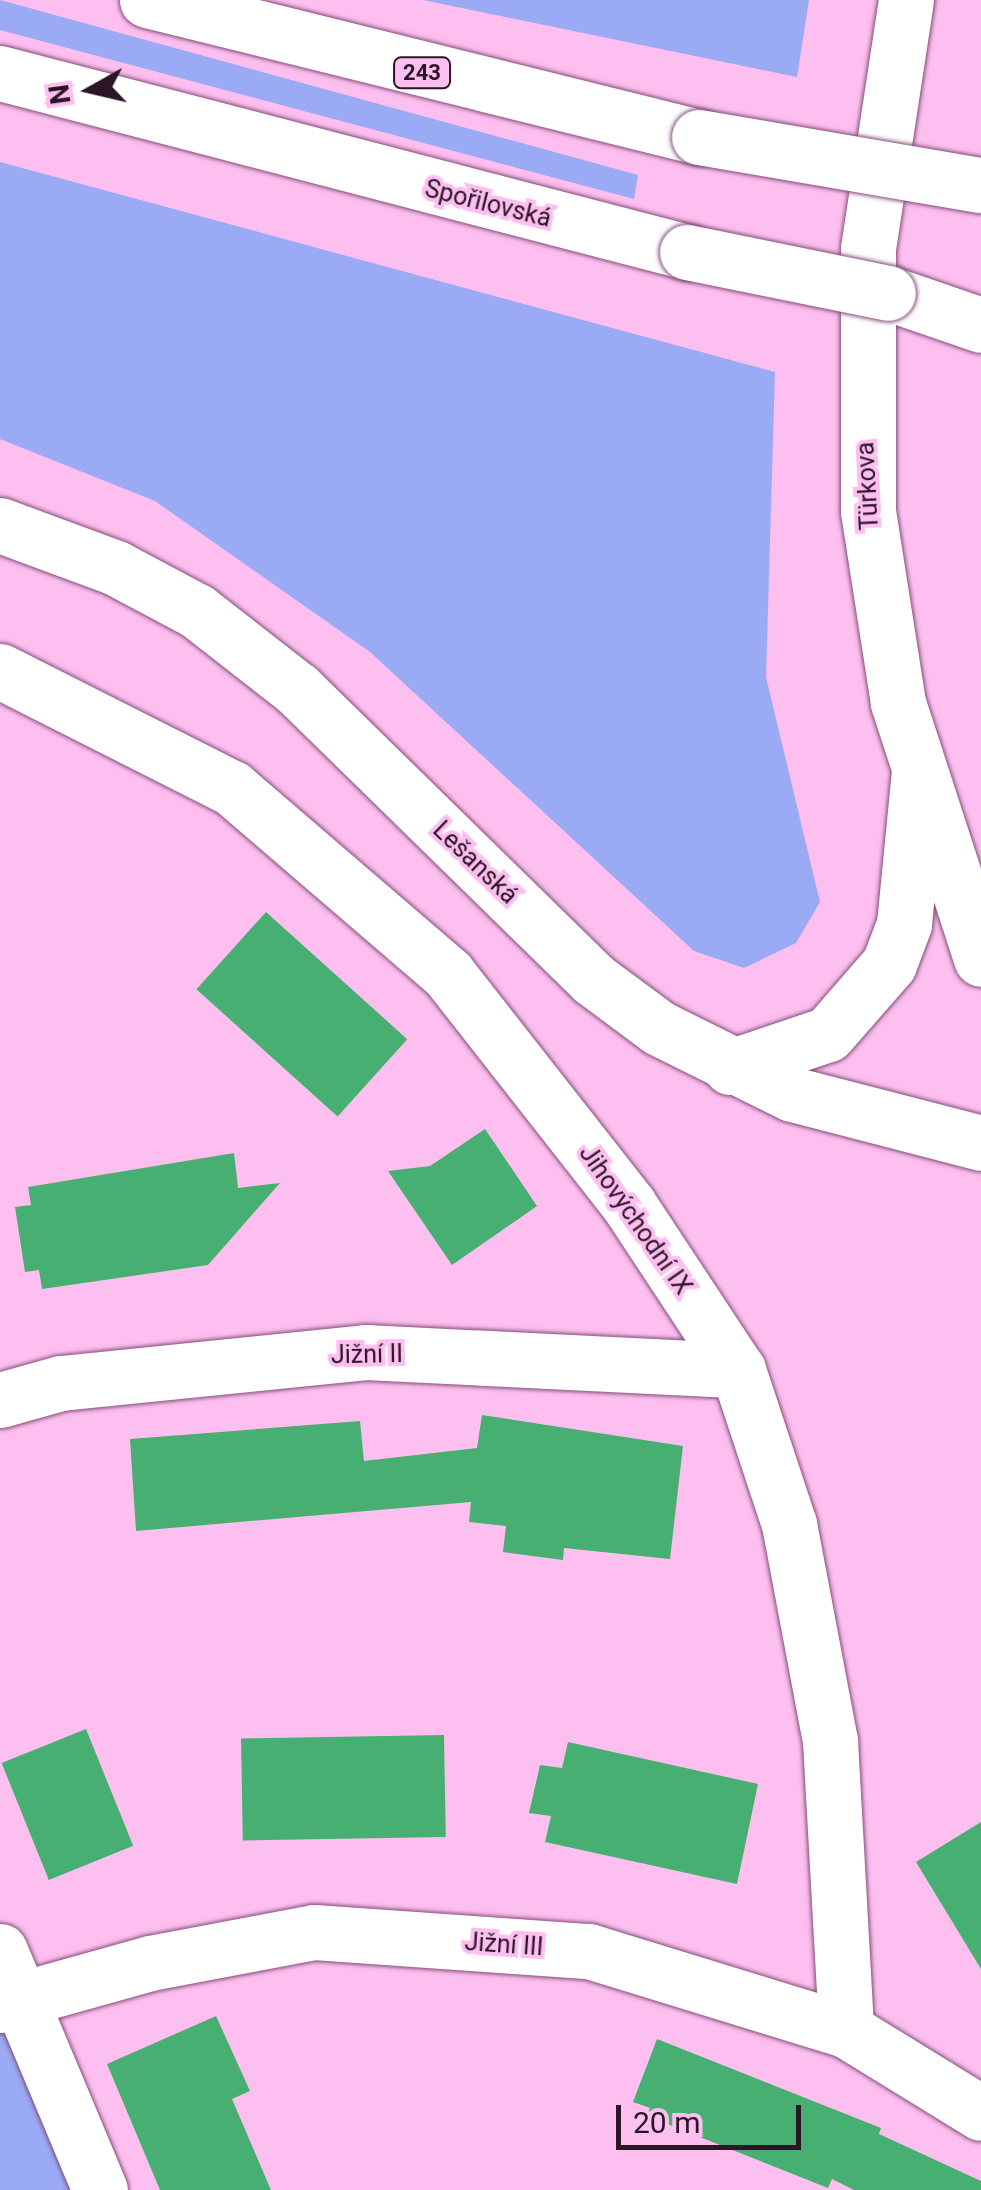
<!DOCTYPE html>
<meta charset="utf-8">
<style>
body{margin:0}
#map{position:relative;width:981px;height:2190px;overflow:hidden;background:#fdbfef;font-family:Roboto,sans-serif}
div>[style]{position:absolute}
.green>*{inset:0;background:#9aaaf5}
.building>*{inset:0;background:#48af72;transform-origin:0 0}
.roads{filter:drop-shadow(0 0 2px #844e7a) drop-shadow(0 0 2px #844e7a)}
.minor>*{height:55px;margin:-27.5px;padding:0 27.5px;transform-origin:27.5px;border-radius:27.5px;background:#fff}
.major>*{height:55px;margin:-27.5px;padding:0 27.5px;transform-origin:27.5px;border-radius:27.5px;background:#fff}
.highway>*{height:55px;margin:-27.5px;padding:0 27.5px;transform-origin:27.5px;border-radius:27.5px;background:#fff}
.bridges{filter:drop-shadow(0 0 2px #844e7a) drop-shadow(0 0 2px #844e7a)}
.highway-bridge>*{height:55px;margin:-27.5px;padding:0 27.5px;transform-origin:27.5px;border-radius:27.5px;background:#fff}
span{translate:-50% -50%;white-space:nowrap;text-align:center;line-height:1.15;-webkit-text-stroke:8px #fdbfef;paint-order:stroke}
.shield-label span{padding:2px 8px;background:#fdbfef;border:2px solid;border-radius:8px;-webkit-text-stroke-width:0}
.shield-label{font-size:22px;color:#2b1527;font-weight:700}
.street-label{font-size:25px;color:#2b1527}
.north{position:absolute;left:40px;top:40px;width:100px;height:100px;-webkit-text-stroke:8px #fdbfef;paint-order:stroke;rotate:262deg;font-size:28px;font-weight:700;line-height:40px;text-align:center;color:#2b1527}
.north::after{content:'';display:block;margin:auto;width:35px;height:45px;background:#2b1527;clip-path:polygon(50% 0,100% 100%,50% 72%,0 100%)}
.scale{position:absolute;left:616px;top:2105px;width:185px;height:45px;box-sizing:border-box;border:5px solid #2b1527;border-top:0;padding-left:12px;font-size:30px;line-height:35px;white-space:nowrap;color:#2b1527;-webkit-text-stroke:8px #fdbfef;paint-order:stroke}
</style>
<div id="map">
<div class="green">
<div style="clip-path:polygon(0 0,638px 175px,634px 199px,0 30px)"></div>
<div style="clip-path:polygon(423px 0,809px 0,797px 77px)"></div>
<div style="clip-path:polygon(0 162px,775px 372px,766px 677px,820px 902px,796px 943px,744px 968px,694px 951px,370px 652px,155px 501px,0 439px)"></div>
<div style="clip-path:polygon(0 2027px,15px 2037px,80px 2190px,0 2190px)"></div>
</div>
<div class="building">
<div style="left:266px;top:912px;width:190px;height:104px;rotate:42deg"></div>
<div style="clip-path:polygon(485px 1129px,537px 1206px,452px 1265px,388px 1171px,430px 1166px)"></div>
<div style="clip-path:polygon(234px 1153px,238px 1188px,280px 1183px,208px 1265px,42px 1289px,39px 1270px,25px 1272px,15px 1207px,31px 1205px,28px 1187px)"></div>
<div style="clip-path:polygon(482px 1415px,683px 1446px,670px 1559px,564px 1548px,563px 1560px,503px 1552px,506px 1526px,469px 1522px,471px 1502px,136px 1531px,130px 1439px,360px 1421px,364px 1461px,477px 1448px)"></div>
<div style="left:86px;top:1729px;width:126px;height:91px;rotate:68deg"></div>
<div style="left:444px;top:1735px;width:102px;height:203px;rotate:89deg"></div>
<div style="clip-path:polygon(568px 1742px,758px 1784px,737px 1884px,545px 1842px,551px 1816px,529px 1813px,540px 1765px,562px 1768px)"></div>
<div style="clip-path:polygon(981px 1822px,981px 1969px,916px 1862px)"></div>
<div style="clip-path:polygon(216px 2016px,250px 2091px,232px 2099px,271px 2190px,160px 2190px,107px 2064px)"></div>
<div style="clip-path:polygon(657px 2039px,881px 2128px,879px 2134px,981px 2181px,981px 2190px,854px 2190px,832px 2179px,828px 2188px,647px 2116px,650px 2108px,633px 2102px)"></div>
</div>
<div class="roads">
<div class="minor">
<div style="left:0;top:525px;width:124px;rotate:20.3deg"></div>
<div style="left:116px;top:568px;width:92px;rotate:28deg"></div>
<div style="left:197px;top:611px;width:127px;rotate:38deg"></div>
<div style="left:297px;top:689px;width:414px;rotate:44.4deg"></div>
<div style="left:593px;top:979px;width:82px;rotate:36.6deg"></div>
<div style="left:659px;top:1028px;width:148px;rotate:26.4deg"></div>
<div style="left:792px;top:1094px;width:195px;rotate:14.5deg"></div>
<div style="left:0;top:671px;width:260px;rotate:26.8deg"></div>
<div style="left:232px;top:788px;width:285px;rotate:40.7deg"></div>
<div style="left:448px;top:974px;width:293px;rotate:51.9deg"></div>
<div style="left:629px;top:1205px;width:198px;rotate:56.6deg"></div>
<div style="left:738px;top:1370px;width:162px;rotate:71.7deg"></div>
<div style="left:789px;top:1524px;width:221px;rotate:79.3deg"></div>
<div style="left:830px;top:1741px;width:289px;rotate:86.8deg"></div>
<div style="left:730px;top:1067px;width:103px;rotate:-18.6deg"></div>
<div style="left:828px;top:1034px;width:93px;rotate:-48.9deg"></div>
<div style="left:889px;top:964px;width:43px;rotate:-69.4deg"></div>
<div style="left:904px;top:924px;width:154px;rotate:-84.4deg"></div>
<div style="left:0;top:1400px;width:63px;rotate:-15.6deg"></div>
<div style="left:61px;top:1383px;width:306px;rotate:-5.8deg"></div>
<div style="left:365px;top:1352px;width:373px;rotate:2.8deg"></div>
<div style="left:0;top:1951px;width:259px;rotate:67.3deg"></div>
<div style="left:0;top:2005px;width:156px;rotate:-15.6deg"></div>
<div style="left:150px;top:1963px;width:167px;rotate:-10.7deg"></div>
<div style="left:314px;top:1932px;width:276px;rotate:4deg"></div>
<div style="left:589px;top:1951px;width:269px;rotate:17.1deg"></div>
<div style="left:846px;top:2030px;width:158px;rotate:31.6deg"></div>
</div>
<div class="major">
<div style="left:906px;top:0;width:252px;rotate:98.7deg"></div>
<div style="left:868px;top:249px;width:262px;rotate:90deg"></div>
<div style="left:868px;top:511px;width:194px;rotate:81.1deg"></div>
<div style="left:898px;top:703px;width:269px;rotate:72deg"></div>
</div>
<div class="highway">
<div style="left:147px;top:0;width:569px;rotate:13.94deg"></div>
<div style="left:0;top:73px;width:710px;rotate:14.6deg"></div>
<div style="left:888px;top:293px;width:98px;rotate:19deg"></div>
</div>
</div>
<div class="bridges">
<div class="highway-bridge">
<div style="left:699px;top:137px;width:286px;rotate:9.7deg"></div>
<div style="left:687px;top:252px;width:205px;rotate:11.5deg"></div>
</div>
</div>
<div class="shield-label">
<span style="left:422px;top:73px">243</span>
</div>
<div class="street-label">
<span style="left:488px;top:204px;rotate:14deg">Spořilovská</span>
<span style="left:868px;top:486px;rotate:-93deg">Türkova</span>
<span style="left:475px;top:863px;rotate:44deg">Lešanská</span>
<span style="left:635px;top:1220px;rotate:55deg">Jihovýchodní IX</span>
<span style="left:367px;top:1355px;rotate:-1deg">Jižní II</span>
<span style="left:504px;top:1945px;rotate:4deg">Jižní III</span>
</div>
<div class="north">N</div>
<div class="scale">20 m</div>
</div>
